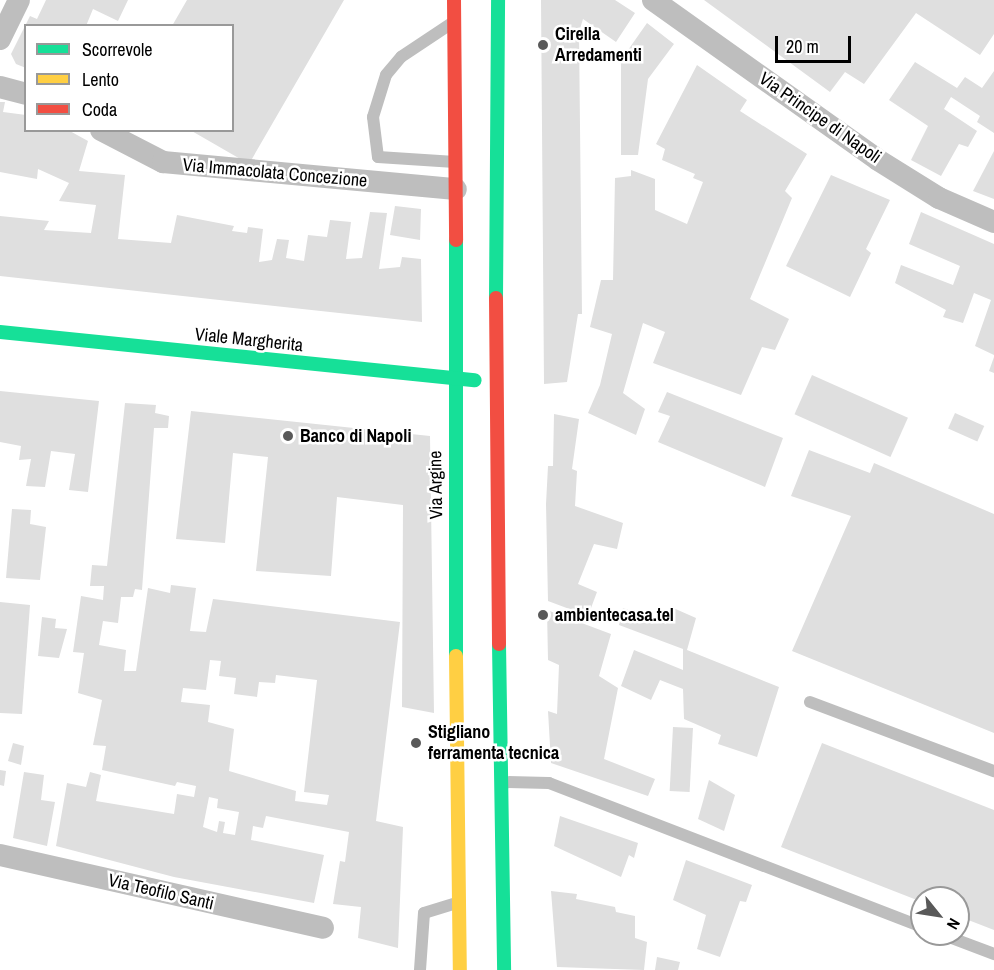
<!DOCTYPE html>
<style>
body{margin:0}
#map{position:relative;width:994px;height:970px;overflow:hidden;background:#fff;font-family:"Archivo Narrow",sans-serif}
div>[style]{position:absolute}
.building>*{inset:0;background:#dfdfdf;transform-origin:0 0}
.lane>*{height:12px;margin:-6px;padding:0 6px;transform-origin:6px;border-radius:6px;background:#bebebe}
.street>*{height:22px;margin:-11px;padding:0 11px;transform-origin:11px;border-radius:11px;background:#bebebe}
.fast>*{height:14px;margin:-7px;padding:0 7px;transform-origin:7px;border-radius:7px;background:#16e098}
.slow>*{height:14px;margin:-7px;padding:0 7px;transform-origin:7px;border-radius:7px;background:#ffcf43}
.jam>*{height:14px;margin:-7px;padding:0 7px;transform-origin:7px;border-radius:7px;background:#f24e42}
.dots>*{width:16px;height:16px;translate:-50% -50%;box-sizing:border-box;border:3px solid #fff;border-radius:50%}
span{translate:-50% -50%;white-space:nowrap;text-align:center;line-height:1.15;-webkit-text-stroke:5px #fff;paint-order:stroke}
.poi-label{font-size:18px;color:#000;font-weight:700}
.left{translate:0 -50%;text-align:left}
.street-label{font-size:18px;color:#000}
.legend{position:absolute;left:24px;top:24px;width:210px;height:108px;box-sizing:border-box;background:#fff;border:2px solid #999;margin:0;padding:8px 10px;list-style:none;font-size:18px;color:#000}
.legend li{display:flex;align-items:center;gap:12px;height:30px}
.legend b{width:30px;border:2px solid #999}
.north{position:absolute;left:910px;top:886px;width:60px;height:60px;box-sizing:border-box;background:#fff;border:2px solid #999;border-radius:50%;rotate:120deg;font-size:16px;font-weight:700;line-height:24px;text-align:center;color:#000}
.north::after{content:'';display:block;margin:auto;width:21px;height:27px;background:#595959;clip-path:polygon(50% 0,100% 100%,50% 72%,0 100%)}
.scale{position:absolute;left:775px;top:36px;width:76px;height:27px;box-sizing:border-box;border:3px solid #000;border-top:0;padding-left:8px;font-size:18px;line-height:21px;white-space:nowrap;color:#000;-webkit-text-stroke:4px #fff;paint-order:stroke}
</style>
<div id="map">
<div class="building">
<div style="clip-path:polygon(46px 0,128px 0,118px 21px,93px 9px,86px 26px,26px 26px,26px 68px,16px 64px,11px 54px,30px 16px,37px 19px)"></div>
<div style="clip-path:polygon(187px 0,344px 0,249px 164px,190px 130px,232px 130px,232px 26px,172px 26px)"></div>
<div style="clip-path:polygon(541px 0,615px 0,635px 13px,616px 42px,583px 19px,579px 32px,582px 314px,578px 314px,567px 382px,544px 384px)"></div>
<div style="clip-path:polygon(704px 0,994px 0,994px 34px,980px 55px,916px 13px,864px 84px,845px 72px,830px 92px)"></div>
<div style="clip-path:polygon(647px 23px,674px 44px,648px 79px,638px 155px,621px 155px,621px 60px)"></div>
<div style="clip-path:polygon(915px 62px,957px 88px,965px 77px,982px 88px,994px 71px,994px 133px,977px 122px,980px 116px,951px 97px,944px 109px,977px 131px,968px 147px,959px 144px,941px 176px,911px 160px,928px 126px,889px 100px)"></div>
<div style="clip-path:polygon(697px 65px,747px 100px,740px 111px,807px 154px,785px 191px,792px 198px,750px 299px,789px 319px,775px 350px,762px 347px,741px 395px,653px 363px,665px 332px,643px 323px,623px 393px,645px 409px,636px 435px,588px 413px,600px 385px,612px 334px,590px 327px,601px 280px,613px 280px,615px 178px,631px 176px,631px 170px,655px 179px,655px 210px,687px 224px,703px 182px,693px 178px,695px 174px,662px 160px,665px 149px,656px 144px)"></div>
<div style="clip-path:polygon(0 102px,5px 102px,3px 112px,26px 115px,26px 130px,68px 130px,88px 141px,79px 171px,125px 175px,118px 239px,171px 243px,177px 215px,234px 226px,232px 231px,247px 233px,248px 227px,263px 229px,259px 262px,272px 260px,277px 239px,289px 240px,286px 258px,304px 261px,308px 235px,327px 237px,330px 220px,351px 222px,346px 259px,362px 258px,370px 212px,387px 213px,379px 269px,400px 267px,402px 257px,421px 259px,422px 322px,0 276px,0 216px,49px 221px,44px 230px,91px 233px,96px 205px,59px 201px,69px 183px,38px 169px,37px 179px,0 172px)"></div>
<div style="clip-path:polygon(994px 151px,994px 199px,973px 191px)"></div>
<div style="clip-path:polygon(831px 175px,890px 200px,866px 249px,871px 253px,850px 297px,786px 266px)"></div>
<div style="clip-path:polygon(395px 206px,421px 209px,420px 240px,390px 235px)"></div>
<div style="clip-path:polygon(921px 212px,994px 244px,994px 355px,975px 346px,991px 300px,974px 293px,963px 323px,943px 317px,946px 310px,895px 283px,901px 265px,953px 285px,960px 266px,909px 244px)"></div>
<div style="clip-path:polygon(994px 357px,994px 373px,989px 371px)"></div>
<div style="left:812px;top:375px;width:105px;height:43px;rotate:24deg"></div>
<div style="clip-path:polygon(0 391px,99px 401px,88px 492px,69px 490px,75px 454px,51px 451px,45px 487px,26px 486px,31px 459px,19px 460px,21px 446px,0 442px)"></div>
<div style="clip-path:polygon(667px 392px,783px 438px,765px 487px,658px 442px,670px 416px,658px 412px)"></div>
<div style="clip-path:polygon(evenodd,125px 403px,156px 405px,155px 413px,169px 416px,168px 428px,154px 428px,142px 590px,135px 589px,133px 597px,121px 597px,118px 623px,103px 621px,99px 645px,126px 650px,124px 671px,136px 671px,148px 588px,170px 593px,171px 585px,196px 588px,190px 631px,206px 632px,213px 599px,400px 622px,376px 821px,403px 827px,398px 948px,358px 938px,361px 907px,333px 904px,340px 861px,345px 862px,349px 832px,266px 816px,263px 828px,253px 826px,251px 840px,324px 855px,314px 903px,174px 877px,56px 846px,67px 783px,86px 787px,90px 772px,101px 775px,96px 801px,174px 814px,177px 794px,194px 797px,196px 786px,177px 782px,175px 786px,102px 770px,106px 746px,93px 745px,102px 700px,78px 693px,84px 653px,73px 652px,81px 596px,103px 600px,104px 586px,90px 586px,92px 565px,107px 566px,125px 403px,210px 660px,221px 661px,219px 676px,236px 678px,234px 694px,257px 697px,259px 682px,275px 683px,276px 675px,317px 680px,304px 792px,329px 795px,327px 805px,295px 801px,296px 791px,229px 771px,234px 729px,208px 722px,210px 705px,181px 702px,183px 688px,206px 690px,210px 660px,125px 403px,209px 797px,218px 799px,217px 808px,239px 812px,235px 835px,223px 833px,225px 822px,219px 821px,217px 832px,203px 827px,209px 797px)"></div>
<div style="clip-path:polygon(191px 411px,430px 436px,434px 713px,402px 707px,403px 505px,337px 497px,331px 576px,256px 571px,268px 457px,233px 453px,225px 543px,176px 539px)"></div>
<div style="left:955px;top:413px;width:32px;height:17px;rotate:24deg"></div>
<div style="clip-path:polygon(554px 414px,579px 419px,572px 469px,577px 471px,575px 506px,623px 523px,617px 549px,594px 544px,578px 584px,597px 592px,588px 616px,548px 601px,546px 504px,548px 466px,553px 466px)"></div>
<div style="clip-path:polygon(809px 450px,870px 473px,874px 463px,994px 514px,994px 733px,792px 651px,851px 516px,791px 496px)"></div>
<div style="clip-path:polygon(12px 509px,31px 510px,30px 524px,46px 527px,40px 580px,6px 578px)"></div>
<div style="clip-path:polygon(0 602px,30px 605px,22px 714px,0 713px)"></div>
<div style="clip-path:polygon(671px 607px,696px 618px,687px 650px,779px 687px,757px 757px,718px 744px,721px 735px,684px 719px,683px 689px,660px 680px,651px 700px,621px 686px,634px 650px,683px 670px,683px 649px,619px 625px,623px 608px,666px 624px)"></div>
<div style="clip-path:polygon(547px 610px,611px 634px,599px 676px,618px 688px,604px 759px,655px 779px,648px 796px,551px 763px,548px 711px,557px 714px,559px 665px,548px 660px)"></div>
<div style="clip-path:polygon(42px 617px,56px 619px,55px 628px,67px 629px,59px 658px,38px 656px)"></div>
<div style="left:673px;top:727px;width:20px;height:64px;rotate:3deg"></div>
<div style="clip-path:polygon(13px 743px,24px 746px,21px 765px,8px 761px)"></div>
<div style="clip-path:polygon(822px 743px,994px 810px,994px 930px,958px 916px,958px 898px,922px 898px,922px 902px,781px 847px)"></div>
<div style="clip-path:polygon(0 770px,6px 771px,4px 786px,0 785px)"></div>
<div style="clip-path:polygon(24px 772px,44px 775px,41px 800px,55px 802px,47px 846px,13px 838px)"></div>
<div style="clip-path:polygon(709px 780px,735px 795px,724px 831px,698px 819px)"></div>
<div style="clip-path:polygon(560px 816px,638px 843px,634px 858px,629px 855px,621px 877px,554px 846px)"></div>
<div style="clip-path:polygon(686px 860px,752px 885px,746px 902px,740px 901px,720px 957px,697px 949px,706px 915px,673px 900px)"></div>
<div style="clip-path:polygon(551px 891px,577px 894px,576px 899px,615px 907px,616px 912px,635px 916px,635px 938px,647px 942px,644px 970px,557px 967px)"></div>
<div style="clip-path:polygon(657px 957px,680px 962px,678px 970px,655px 970px)"></div>
</div>
<div class="lane">
<div style="left:452px;top:23px;width:61px;rotate:146.3deg"></div>
<div style="left:401px;top:57px;width:23px;rotate:130deg"></div>
<div style="left:386px;top:75px;width:44px;rotate:107.2deg"></div>
<div style="left:373px;top:117px;width:40px;rotate:82.9deg"></div>
<div style="left:378px;top:157px;width:77px;rotate:3.7deg"></div>
<div style="left:810px;top:702px;width:197px;rotate:20.6deg"></div>
<div style="left:503px;top:782px;width:46px;rotate:1.2deg"></div>
<div style="left:549px;top:783px;width:400px;rotate:21.1deg"></div>
<div style="left:941px;top:934px;width:57px;rotate:20.7deg"></div>
<div style="left:420px;top:970px;width:57px;rotate:-86deg"></div>
<div style="left:424px;top:913px;width:34px;rotate:-17deg"></div>
</div>
<div class="street">
<div style="left:653px;top:0;width:276px;rotate:35.4deg"></div>
<div style="left:878px;top:160px;width:72px;rotate:31.9deg"></div>
<div style="left:939px;top:198px;width:60px;rotate:23.6deg"></div>
<div style="left:0;top:39px;width:43px;rotate:-64deg"></div>
<div style="left:0;top:87px;width:27px;rotate:15deg"></div>
<div style="left:101px;top:130px;width:70px;rotate:27.3deg"></div>
<div style="left:163px;top:162px;width:294px;rotate:5.3deg"></div>
<div style="left:0;top:855px;width:331px;rotate:12.7deg"></div>
</div>
<div class="fast">
<div style="left:456px;top:240px;width:416px;rotate:90deg"></div>
<div style="left:496px;top:298px;width:298px;rotate:-89.6deg"></div>
<div style="left:0;top:332px;width:477px;rotate:5.8deg"></div>
<div style="left:499px;top:644px;width:326px;rotate:89.1deg"></div>
</div>
<div class="slow">
<div style="left:456px;top:656px;width:314px;rotate:89.3deg"></div>
</div>
<div class="jam">
<div style="left:454px;top:0;width:240px;rotate:89.5deg"></div>
<div style="left:496px;top:298px;width:346px;rotate:89.5deg"></div>
</div>
<div class="dots">
<div style="left:543px;top:45px;background:#595959"></div>
<div style="left:288px;top:436px;background:#595959"></div>
<div style="left:543px;top:615px;background:#595959"></div>
<div style="left:416px;top:743px;background:#595959"></div>
</div>
<div class="poi-label">
<span class="left" style="left:555px;top:45px">Cirella<br>Arredamenti</span>
<span class="left" style="left:300px;top:436px">Banco di Napoli</span>
<span class="left" style="left:555px;top:615px">ambientecasa.tel</span>
<span class="left" style="left:428px;top:743px">Stigliano<br>ferramenta tecnica</span>
</div>
<div class="street-label">
<span style="left:820px;top:118px;rotate:35deg">Via Principe di Napoli</span>
<span style="left:275px;top:173px;rotate:5deg">Via Immacolata Concezione</span>
<span style="left:249px;top:340px;rotate:6deg">Viale Margherita</span>
<span style="left:436px;top:485px;rotate:-91deg">Via Argine</span>
<span style="left:161px;top:892px;rotate:13deg">Via Teofilo Santi</span>
</div>
<ul class="legend">
<li><b style="height:8px;background:#16e098"></b>Scorrevole</li>
<li><b style="height:8px;background:#ffcf43"></b>Lento</li>
<li><b style="height:8px;background:#f24e42"></b>Coda</li>
</ul>
<div class="north">N</div>
<div class="scale">20 m</div>
</div>
